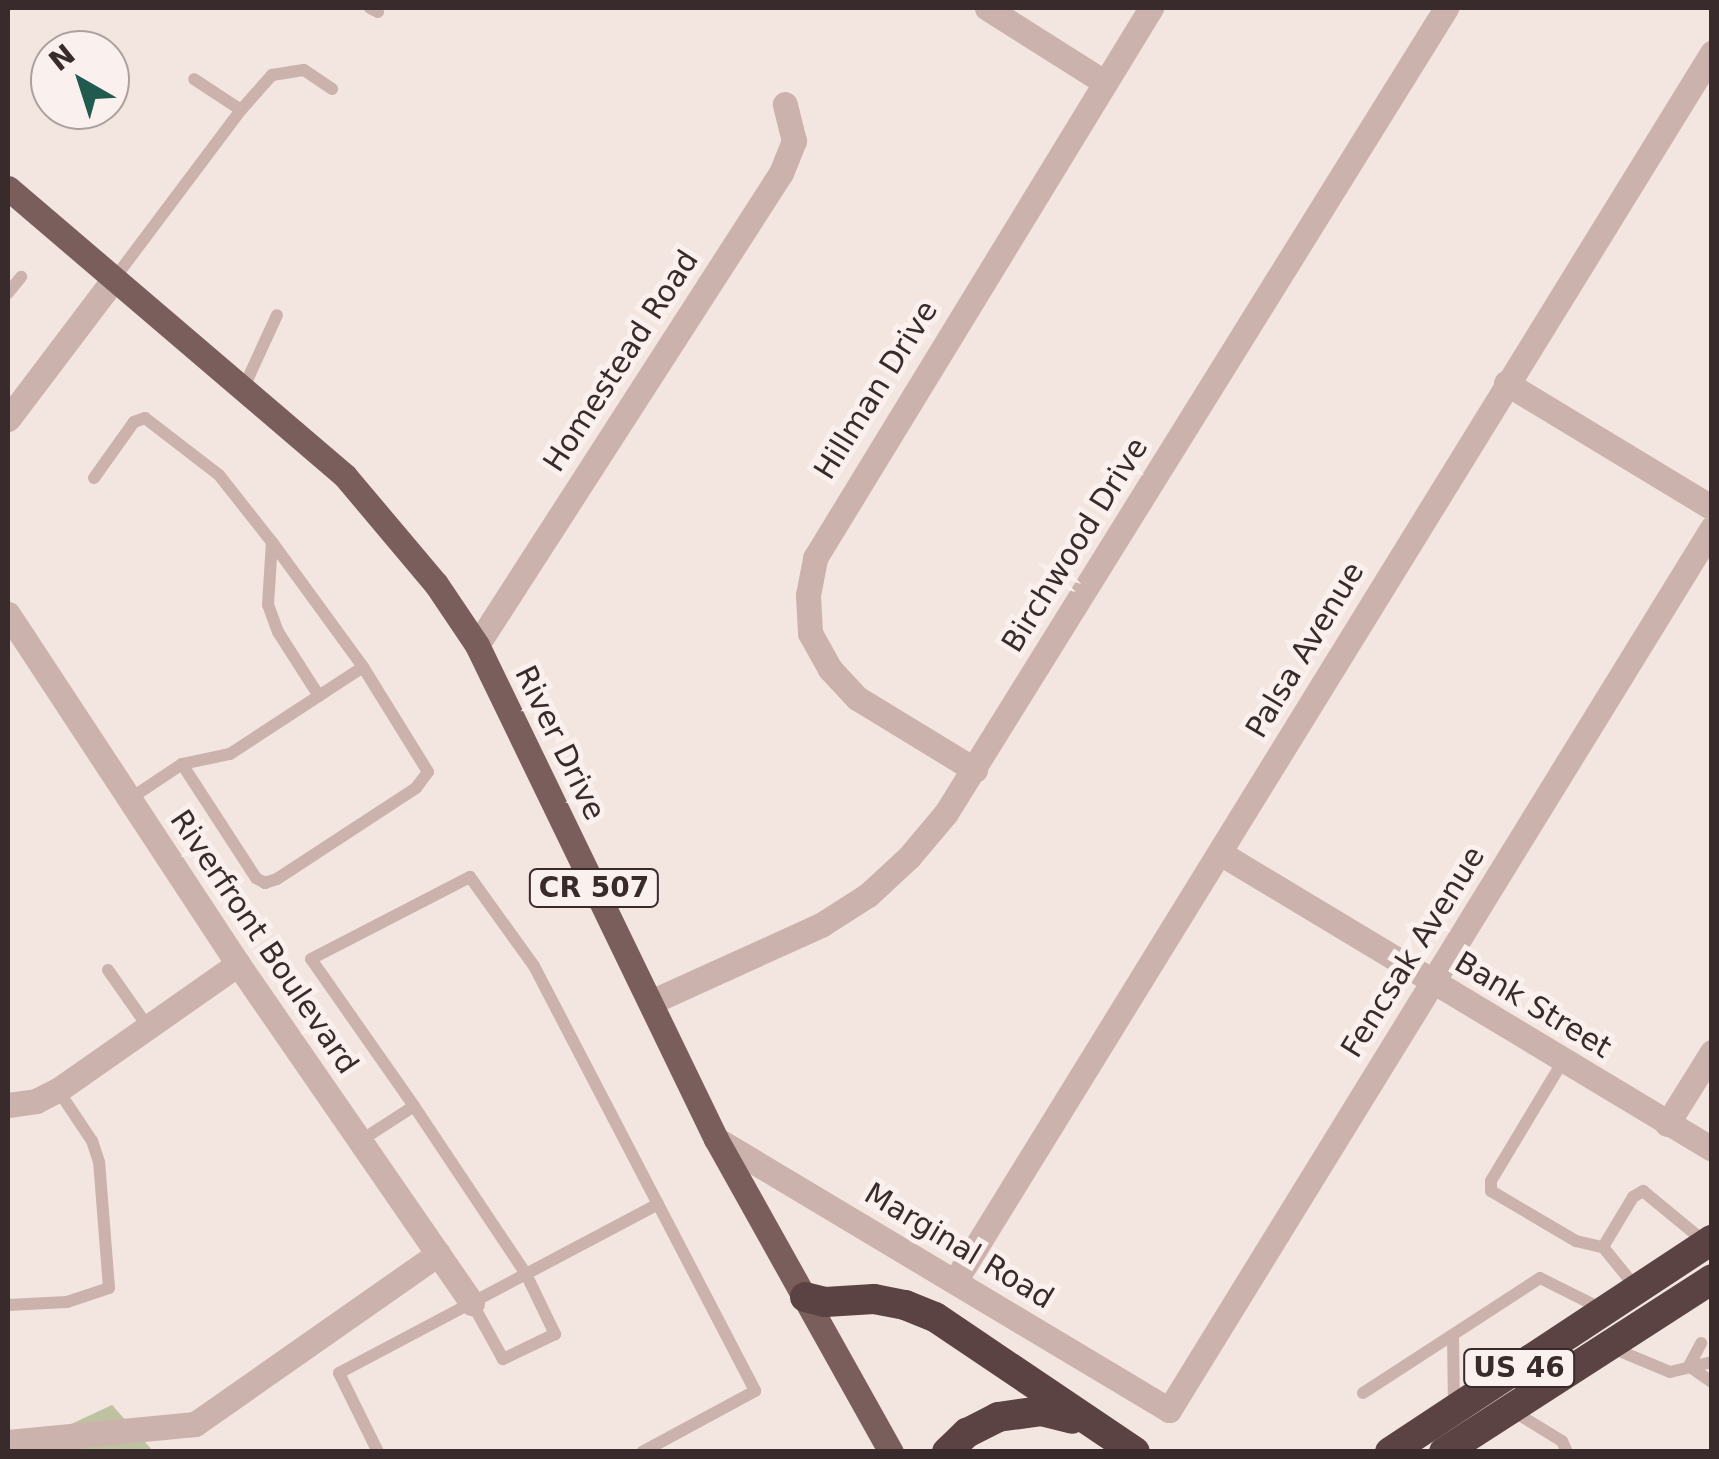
<!DOCTYPE html>
<style>
body{margin:0}
#map{position:relative;width:1719px;height:1459px;overflow:hidden;background:#f3e5e0;font-family:"DejaVu Sans",sans-serif}
div>[style]{position:absolute}
.green>*{inset:0;background:#bfc2a0}
.service>*{height:12px;margin:-6px;padding:0 6px;transform-origin:6px;border-radius:6px;background:#cbb2ac}
.minor>*{height:25px;margin:-12.5px;padding:0 12.5px;transform-origin:12.5px;border-radius:12.5px;background:#cbb2ac}
.primary>*{height:25px;margin:-12.5px;padding:0 12.5px;transform-origin:12.5px;border-radius:12.5px;background:#7a5e5c}
.motorway>*{height:30px;margin:-15px;padding:0 15px;transform-origin:15px;border-radius:15px;background:#5a4342}
span{translate:-50% -50%;white-space:nowrap;text-align:center;line-height:1.15;-webkit-text-stroke:10px #faf0ed;paint-order:stroke}
.shield-label span{padding:2px 8px;background:#faf0ed;border:2px solid;border-radius:8px;-webkit-text-stroke-width:0}
.shield-label{font-size:28px;color:#392b2b;font-weight:700}
.street-label{font-size:30px;color:#392b2b}
.frame{position:absolute;inset:0;border:10px solid #392b2b;pointer-events:none}
.north{position:absolute;left:30px;top:30px;width:100px;height:100px;box-sizing:border-box;background:#faf0ed;border:2px solid #ada19f;border-radius:50%;rotate:321deg;font-size:28px;font-weight:700;line-height:40px;text-align:center;color:#392b2b}
.north::after{content:'';display:block;margin:auto;width:35px;height:45px;background:#215a4e;clip-path:polygon(50% 0,100% 100%,50% 72%,0 100%)}
</style>
<div id="map">
<div class="green">
<div style="clip-path:polygon(112px 1405px,153px 1451px,11px 1452px)"></div>
</div>
<div class="service">
<div style="left:370px;top:8px;width:9px;rotate:27deg"></div>
<div style="left:241px;top:110px;width:47px;rotate:-48.5deg"></div>
<div style="left:272px;top:75px;width:32px;rotate:-9deg"></div>
<div style="left:304px;top:70px;width:34px;rotate:34deg"></div>
<div style="left:114px;top:279px;width:211px;rotate:-53.1deg"></div>
<div style="left:241px;top:110px;width:56px;rotate:-146.6deg"></div>
<div style="left:8px;top:293px;width:21px;rotate:-51deg"></div>
<div style="left:244px;top:387px;width:79px;rotate:-65.4deg"></div>
<div style="left:94px;top:478px;width:69px;rotate:-54.5deg"></div>
<div style="left:134px;top:422px;width:12px;rotate:-20deg"></div>
<div style="left:145px;top:418px;width:93px;rotate:37.6deg"></div>
<div style="left:219px;top:475px;width:85px;rotate:51.7deg"></div>
<div style="left:319px;top:696px;width:76px;rotate:-122.6deg"></div>
<div style="left:278px;top:632px;width:29px;rotate:-110deg"></div>
<div style="left:268px;top:605px;width:63px;rotate:-86.4deg"></div>
<div style="left:272px;top:542px;width:155px;rotate:53.9deg"></div>
<div style="left:128px;top:800px;width:65px;rotate:-33.7deg"></div>
<div style="left:182px;top:764px;width:49px;rotate:-11.8deg"></div>
<div style="left:230px;top:754px;width:159px;rotate:-33.2deg"></div>
<div style="left:363px;top:667px;width:123px;rotate:58.2deg"></div>
<div style="left:428px;top:772px;width:20px;rotate:127deg"></div>
<div style="left:416px;top:788px;width:166px;rotate:146.8deg"></div>
<div style="left:277px;top:879px;width:13px;rotate:162deg"></div>
<div style="left:265px;top:883px;width:10px;rotate:-151deg"></div>
<div style="left:256px;top:878px;width:136px;rotate:-123deg"></div>
<div style="left:108px;top:970px;width:70px;rotate:54.9deg"></div>
<div style="left:1563px;top:1061px;width:140px;rotate:121deg"></div>
<div style="left:1491px;top:1181px;width:10px;rotate:90deg"></div>
<div style="left:1491px;top:1191px;width:99px;rotate:30.5deg"></div>
<div style="left:1576px;top:1241px;width:28px;rotate:13deg"></div>
<div style="left:1603px;top:1247px;width:55px;rotate:50.9deg"></div>
<div style="left:414px;top:1106px;width:202px;rotate:56.3deg"></div>
<div style="left:526px;top:1274px;width:67px;rotate:64.2deg"></div>
<div style="left:555px;top:1334px;width:58px;rotate:154.3deg"></div>
<div style="left:503px;top:1359px;width:64px;rotate:-119deg"></div>
<div style="left:360px;top:1141px;width:64px;rotate:-32.9deg"></div>
<div style="left:414px;top:1106px;width:179px;rotate:-125deg"></div>
<div style="left:311px;top:959px;width:179px;rotate:-27.3deg"></div>
<div style="left:470px;top:877px;width:110px;rotate:54.3deg"></div>
<div style="left:534px;top:966px;width:479px;rotate:62.5deg"></div>
<div style="left:755px;top:1391px;width:128px;rotate:151.6deg"></div>
<div style="left:1603px;top:1247px;width:58px;rotate:-59deg"></div>
<div style="left:1633px;top:1197px;width:12px;rotate:-31deg"></div>
<div style="left:1643px;top:1191px;width:82px;rotate:39.5deg"></div>
<div style="left:8px;top:1305px;width:59px;rotate:-2.9deg"></div>
<div style="left:67px;top:1302px;width:44px;rotate:-18.4deg"></div>
<div style="left:109px;top:1288px;width:126px;rotate:-94.5deg"></div>
<div style="left:99px;top:1162px;width:22px;rotate:-108deg"></div>
<div style="left:92px;top:1141px;width:61px;rotate:-123.7deg"></div>
<div style="left:1453px;top:1335px;width:73px;rotate:89.2deg"></div>
<div style="left:1610px;top:1347px;width:65px;rotate:22.6deg"></div>
<div style="left:1670px;top:1372px;width:43px;rotate:-13.4deg"></div>
<div style="left:1689px;top:1366px;width:28px;rotate:35deg"></div>
<div style="left:1689px;top:1366px;width:26px;rotate:-62deg"></div>
<div style="left:1363px;top:1393px;width:211px;rotate:-33deg"></div>
<div style="left:1540px;top:1278px;width:72px;rotate:26.6deg"></div>
<div style="left:1521px;top:1416px;width:48px;rotate:31.4deg"></div>
<div style="left:1562px;top:1441px;width:12px;rotate:66deg"></div>
<div style="left:378px;top:1452px;width:88px;rotate:-116.3deg"></div>
<div style="left:339px;top:1373px;width:361px;rotate:-27.9deg"></div>
</div>
<div class="minor">
<div style="left:987px;top:8px;width:138px;rotate:32.3deg"></div>
<div style="left:1506px;top:383px;width:241px;rotate:31.2deg"></div>
<div style="left:8px;top:419px;width:176px;rotate:-52.9deg"></div>
<div style="left:8px;top:614px;width:419px;rotate:56.7deg"></div>
<div style="left:238px;top:964px;width:412px;rotate:55.4deg"></div>
<div style="left:477px;top:645px;width:561px;rotate:-57.22deg"></div>
<div style="left:781px;top:173px;width:35px;rotate:-68deg"></div>
<div style="left:794px;top:141px;width:38px;rotate:-104deg"></div>
<div style="left:975px;top:770px;width:138px;rotate:-148.6deg"></div>
<div style="left:857px;top:698px;width:40px;rotate:-133deg"></div>
<div style="left:830px;top:669px;width:41px;rotate:-119.1deg"></div>
<div style="left:810px;top:633px;width:38px;rotate:-93deg"></div>
<div style="left:808px;top:595px;width:38px;rotate:-79deg"></div>
<div style="left:815px;top:558px;width:645px;rotate:-58.58deg"></div>
<div style="left:1220px;top:853px;width:574px;rotate:31.03deg"></div>
<div style="left:651px;top:1002px;width:187px;rotate:-24.4deg"></div>
<div style="left:821px;top:925px;width:56px;rotate:-32.6deg"></div>
<div style="left:868px;top:895px;width:56px;rotate:-42.8deg"></div>
<div style="left:909px;top:857px;width:57px;rotate:-49.9deg"></div>
<div style="left:946px;top:813px;width:948px;rotate:-58.15deg"></div>
<div style="left:8px;top:1105px;width:28px;rotate:-8deg"></div>
<div style="left:36px;top:1101px;width:25px;rotate:-27deg"></div>
<div style="left:58px;top:1090px;width:220px;rotate:-35deg"></div>
<div style="left:1667px;top:1124px;width:85px;rotate:-58deg"></div>
<div style="left:716px;top:1139px;width:528px;rotate:30.89deg"></div>
<div style="left:1169px;top:1410px;width:1036px;rotate:-58.38deg"></div>
<div style="left:955px;top:1281px;width:1443px;rotate:-58.35deg"></div>
<div style="left:8px;top:1442px;width:188px;rotate:-5.5deg"></div>
<div style="left:195px;top:1424px;width:297px;rotate:-35deg"></div>
</div>
<div class="primary">
<div style="left:8px;top:188px;width:443px;rotate:40.5deg"></div>
<div style="left:345px;top:476px;width:141px;rotate:49.9deg"></div>
<div style="left:436px;top:584px;width:73px;rotate:56.1deg"></div>
<div style="left:477px;top:645px;width:549px;rotate:64.18deg"></div>
<div style="left:716px;top:1139px;width:359px;rotate:60.8deg"></div>
</div>
<div class="motorway">
<div style="left:805px;top:1297px;width:21px;rotate:14deg"></div>
<div style="left:825px;top:1302px;width:49px;rotate:-3.5deg"></div>
<div style="left:874px;top:1299px;width:32px;rotate:11deg"></div>
<div style="left:905px;top:1305px;width:32px;rotate:22deg"></div>
<div style="left:935px;top:1317px;width:241px;rotate:34deg"></div>
<div style="left:947px;top:1452px;width:28px;rotate:-44deg"></div>
<div style="left:967px;top:1433px;width:35px;rotate:-27deg"></div>
<div style="left:998px;top:1417px;width:43px;rotate:-7.9deg"></div>
<div style="left:1041px;top:1411px;width:32px;rotate:14deg"></div>
<div style="left:1390px;top:1452px;width:386px;rotate:-33.4deg"></div>
<div style="left:1444px;top:1452px;width:319px;rotate:-32.8deg"></div>
</div>
<div class="shield-label">
<span style="left:594px;top:888px">CR 507</span>
<span style="left:1519px;top:1368px">US 46</span>
</div>
<div class="street-label">
<span style="left:621px;top:361px;rotate:-57deg">Homestead Road</span>
<span style="left:876px;top:390px;rotate:-58deg">Hillman Drive</span>
<span style="left:1075px;top:545px;rotate:-58deg">Birchwood Drive</span>
<span style="left:1305px;top:650px;rotate:-59deg">Palsa Avenue</span>
<span style="left:560px;top:743px;rotate:64deg">River Drive</span>
<span style="left:264px;top:942px;rotate:56deg">Riverfront Boulevard</span>
<span style="left:1413px;top:952px;rotate:-58deg">Fencsak Avenue</span>
<span style="left:1533px;top:1005px;rotate:31deg">Bank Street</span>
<span style="left:959px;top:1246px;rotate:31deg">Marginal Road</span>
</div>
<div class="frame"></div>
<div class="north">N</div>
</div>
